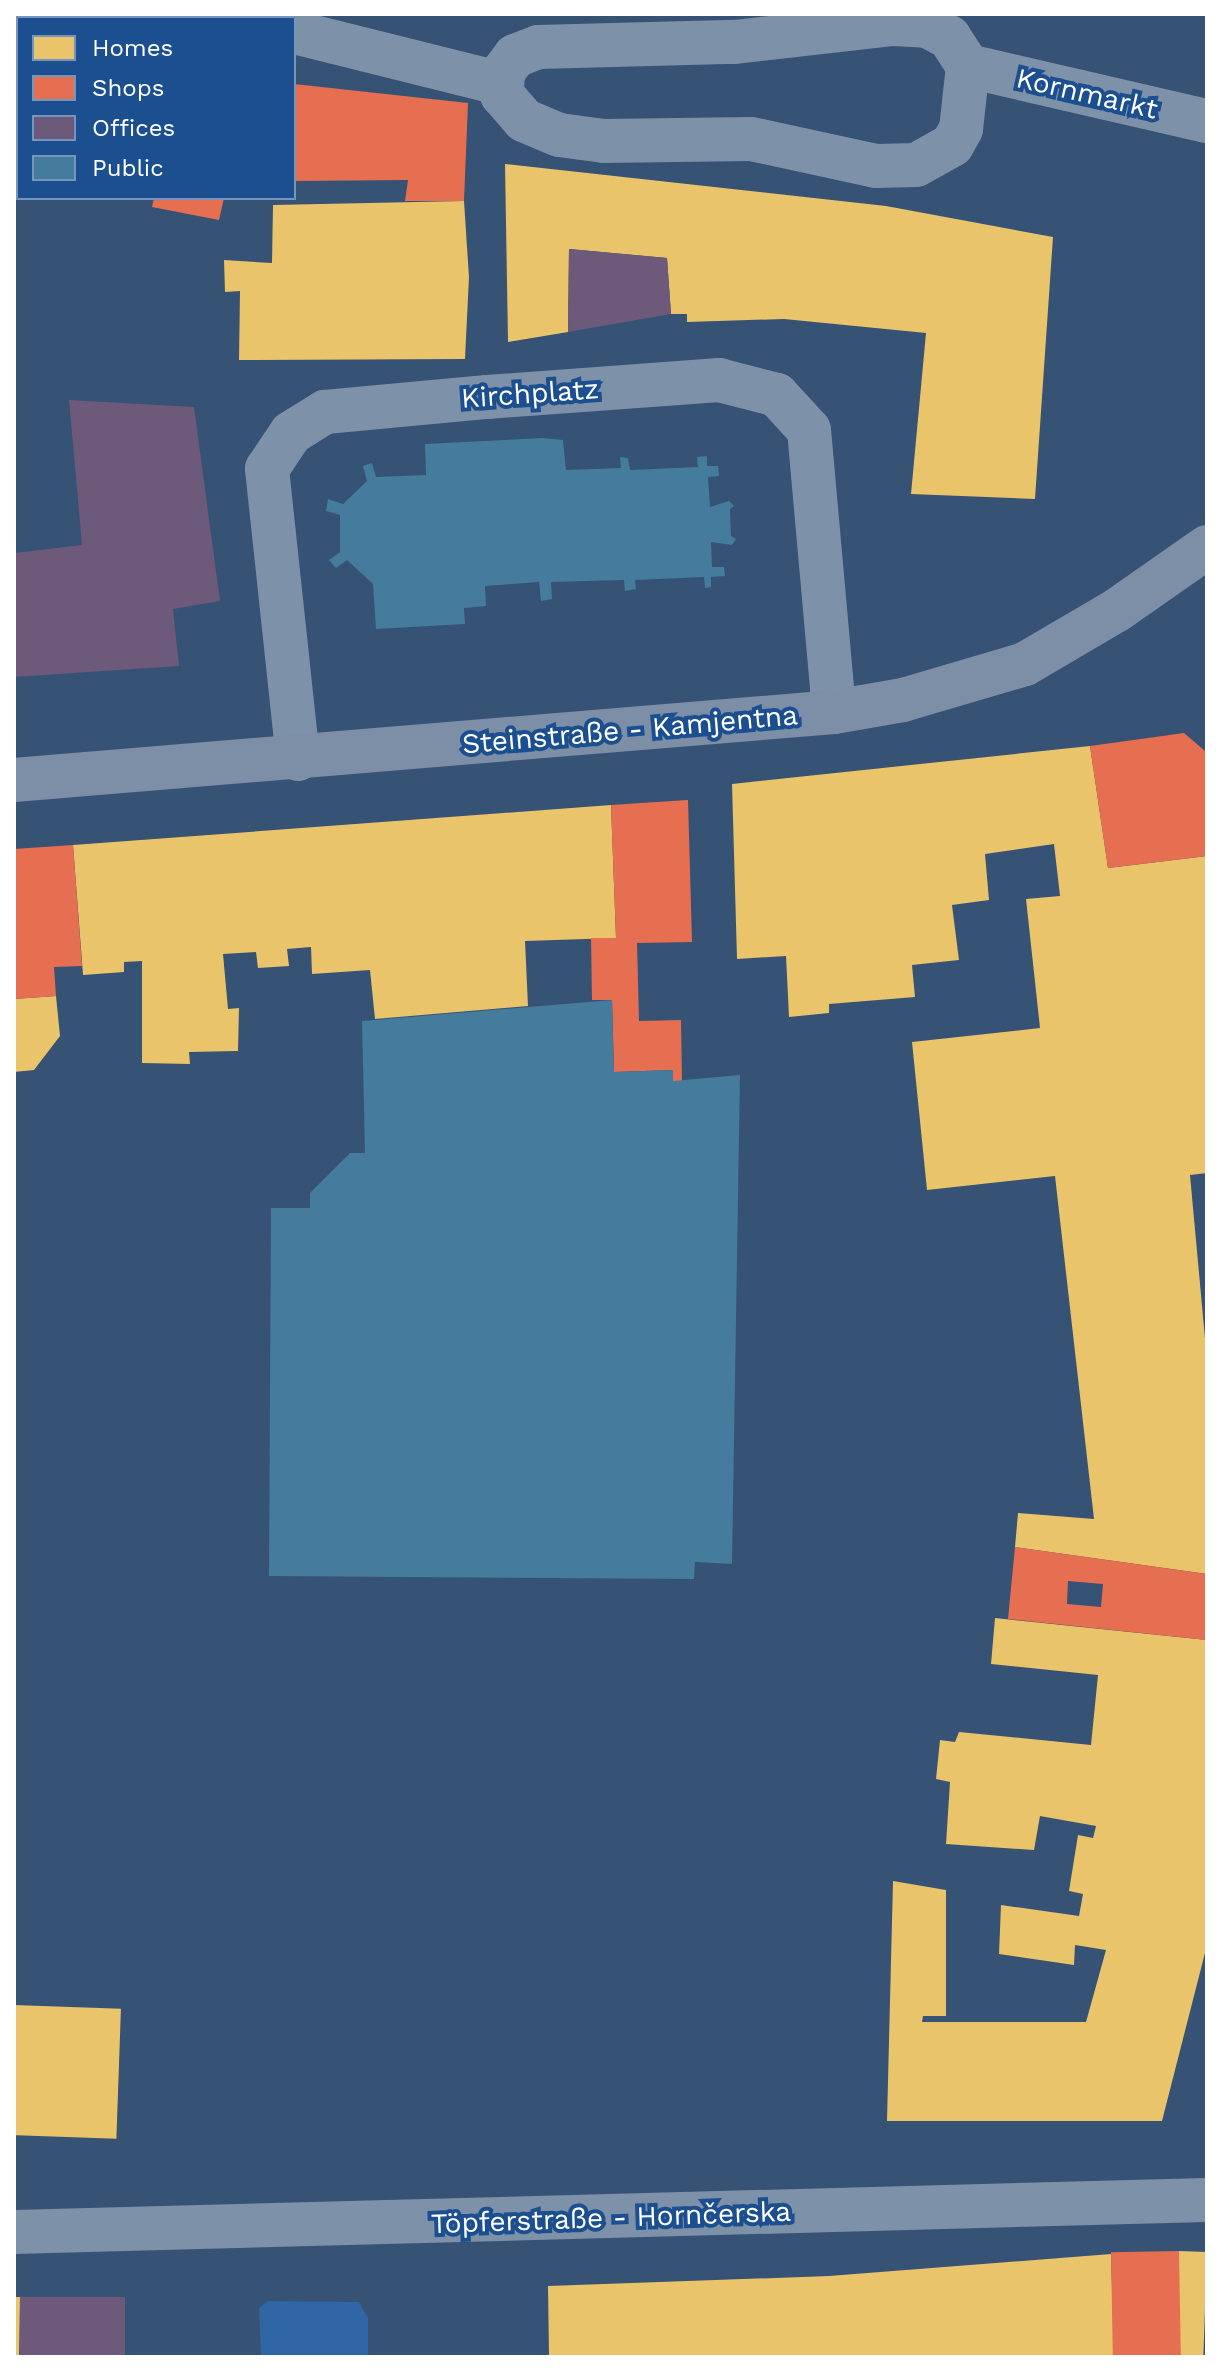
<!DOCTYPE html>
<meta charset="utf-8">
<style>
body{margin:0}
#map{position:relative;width:1221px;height:2371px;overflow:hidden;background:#365274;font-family:"Work Sans",sans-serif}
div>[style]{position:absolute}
.green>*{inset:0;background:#2f66a5}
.homes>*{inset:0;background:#e9c46a;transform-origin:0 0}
.shops>*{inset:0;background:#e76f51;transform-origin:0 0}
.offices>*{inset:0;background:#6d597a;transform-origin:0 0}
.public>*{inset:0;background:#457b9d}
.minor>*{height:44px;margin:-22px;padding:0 22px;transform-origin:22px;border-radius:22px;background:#7d92a8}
.major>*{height:44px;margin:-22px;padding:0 22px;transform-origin:22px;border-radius:22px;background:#7d8ea7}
span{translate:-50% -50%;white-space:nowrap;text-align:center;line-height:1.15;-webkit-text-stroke:8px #1b4f8f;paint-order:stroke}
.street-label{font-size:28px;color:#fff}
.frame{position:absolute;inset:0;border:16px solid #fff;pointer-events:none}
.legend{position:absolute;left:16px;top:16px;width:280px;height:184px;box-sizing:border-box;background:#1b4f8f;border:2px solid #7695bc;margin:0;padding:10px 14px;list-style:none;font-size:24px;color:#fff}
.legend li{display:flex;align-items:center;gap:16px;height:40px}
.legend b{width:40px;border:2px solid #7695bc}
</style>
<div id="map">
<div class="green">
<div style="clip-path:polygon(268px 2301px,359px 2302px,368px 2318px,368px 2357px,261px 2357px,259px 2308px)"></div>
</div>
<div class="homes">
<div style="clip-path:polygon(505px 164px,886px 206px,1053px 237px,1035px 499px,911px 494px,926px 333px,784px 319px,687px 322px,687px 314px,671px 314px,667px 258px,569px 249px,568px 332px,508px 342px)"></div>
<div style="clip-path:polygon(464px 201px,469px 277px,465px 359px,239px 360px,240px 291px,225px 292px,224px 260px,272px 263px,273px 205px)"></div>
<div style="clip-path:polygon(1090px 746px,1108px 868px,1207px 856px,1207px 1173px,1190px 1175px,1207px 1360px,1207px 1574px,1015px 1547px,1018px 1513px,1094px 1519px,1055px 1176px,927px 1190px,912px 1042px,1040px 1028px,1026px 899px,1060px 896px,1054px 844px,985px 854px,989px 900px,952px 905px,959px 960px,912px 965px,915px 997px,829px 1004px,829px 1013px,789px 1017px,786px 956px,737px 959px,732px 784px)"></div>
<div style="clip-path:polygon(611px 805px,616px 938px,525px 941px,528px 1006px,375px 1019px,370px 970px,312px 974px,311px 947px,287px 949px,289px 966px,258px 968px,256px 952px,223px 954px,228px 1009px,239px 1008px,238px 1051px,189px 1052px,190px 1064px,142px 1063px,142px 961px,124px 962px,124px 972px,83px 975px,73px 845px)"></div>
<div style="clip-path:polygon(56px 996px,60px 1036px,34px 1070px,14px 1072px,14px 999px)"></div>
<div style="clip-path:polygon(995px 1618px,1207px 1640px,1207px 1945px,1162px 2121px,887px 2121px,893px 1881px,946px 1890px,946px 2016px,923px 2016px,922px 2022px,1086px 2022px,1106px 1950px,1075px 1945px,1074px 1965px,999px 1954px,1001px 1905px,1079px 1916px,1083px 1894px,1069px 1891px,1078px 1835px,1093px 1838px,1096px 1826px,1040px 1816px,1034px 1850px,946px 1844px,950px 1782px,936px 1779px,940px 1740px,955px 1742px,959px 1732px,1091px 1745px,1098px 1675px,991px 1664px)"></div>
<div style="left:14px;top:2005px;width:107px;height:130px;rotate:2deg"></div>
<div style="left:1179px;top:2251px;width:28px;height:106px;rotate:2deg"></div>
<div style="clip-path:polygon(1111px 2254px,1114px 2357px,549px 2357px,548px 2286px,829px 2276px)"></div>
<div style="clip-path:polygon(14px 2297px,20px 2297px,19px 2357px,14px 2357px)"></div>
</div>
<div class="shops">
<div style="clip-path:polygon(294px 84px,468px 103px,464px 201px,405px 201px,408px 180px,294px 181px)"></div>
<div style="clip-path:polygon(154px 198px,224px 198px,219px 220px,152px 207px)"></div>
<div style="clip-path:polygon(1184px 733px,1205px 751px,1207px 856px,1108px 868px,1090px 746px)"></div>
<div style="clip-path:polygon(688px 800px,692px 942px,637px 943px,639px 1021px,681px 1020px,682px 1081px,673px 1081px,673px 1070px,614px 1072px,612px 1000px,592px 1000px,591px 938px,616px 938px,611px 805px)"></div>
<div style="clip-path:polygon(73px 845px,82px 966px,54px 967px,56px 996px,14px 999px,14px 849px)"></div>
<div style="clip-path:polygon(evenodd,1015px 1547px,1207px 1574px,1207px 1640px,1008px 1619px,1015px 1547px,1068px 1581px,1103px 1584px,1101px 1607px,1067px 1604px,1068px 1581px)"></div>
<div style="left:1179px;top:2251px;width:106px;height:68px;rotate:89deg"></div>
</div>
<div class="offices">
<div style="clip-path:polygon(569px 249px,667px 258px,671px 314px,568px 332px)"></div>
<div style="clip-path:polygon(69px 400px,194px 407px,220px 601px,173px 609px,179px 666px,14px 677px,14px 553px,82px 545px)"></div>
<div style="left:20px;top:2297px;width:105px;height:60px"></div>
</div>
<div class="public">
<div style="clip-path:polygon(542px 438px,563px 440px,566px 470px,621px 468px,620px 457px,628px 458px,630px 470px,698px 467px,697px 457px,707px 456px,707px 466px,718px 466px,719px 476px,708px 477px,710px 507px,729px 501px,734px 506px,730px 509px,731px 536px,736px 539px,732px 545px,711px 542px,712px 567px,724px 567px,725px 576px,711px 577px,711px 587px,705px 588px,704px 577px,635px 580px,636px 589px,625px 591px,624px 580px,551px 582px,552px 599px,541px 601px,539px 582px,485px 586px,486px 606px,464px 608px,465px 624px,376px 629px,373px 584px,347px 560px,336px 568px,329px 560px,340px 552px,340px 515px,326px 511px,328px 499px,343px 504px,367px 481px,363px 466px,372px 463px,376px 477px,426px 475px,425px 444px)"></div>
<div style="clip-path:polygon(612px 1000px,614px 1072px,673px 1070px,673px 1081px,740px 1075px,732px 1564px,695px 1562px,694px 1579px,269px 1576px,271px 1208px,310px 1208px,310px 1193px,350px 1153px,365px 1153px,362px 1021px)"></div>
</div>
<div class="minor">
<div style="left:216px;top:14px;width:22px;rotate:10deg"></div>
<div style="left:893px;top:24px;width:34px;rotate:3deg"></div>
<div style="left:927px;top:26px;width:25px;rotate:27deg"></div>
<div style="left:949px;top:37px;width:35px;rotate:57deg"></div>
<div style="left:968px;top:66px;width:63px;rotate:96.3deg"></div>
<div style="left:961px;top:129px;width:18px;rotate:119deg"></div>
<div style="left:952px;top:145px;width:41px;rotate:150.9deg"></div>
<div style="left:916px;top:165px;width:40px;rotate:178.6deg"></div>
<div style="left:876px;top:166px;width:128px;rotate:-167.8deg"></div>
<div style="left:751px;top:139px;width:147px;rotate:179.2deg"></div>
<div style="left:604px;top:141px;width:45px;rotate:-172.4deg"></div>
<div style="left:559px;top:135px;width:38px;rotate:-157deg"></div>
<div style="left:524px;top:120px;width:33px;rotate:-131deg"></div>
<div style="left:502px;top:95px;width:23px;rotate:-88deg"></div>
<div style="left:503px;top:72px;width:20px;rotate:-53deg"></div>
<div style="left:515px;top:56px;width:25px;rotate:-21deg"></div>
<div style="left:538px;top:47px;width:197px;rotate:-1.5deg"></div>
<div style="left:735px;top:42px;width:159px;rotate:-6.5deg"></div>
<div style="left:294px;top:32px;width:214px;rotate:14deg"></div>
<div style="left:968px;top:66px;width:245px;rotate:13deg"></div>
<div style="left:298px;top:759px;width:292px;rotate:-96.1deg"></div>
<div style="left:267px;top:469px;width:43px;rotate:-56.3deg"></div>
<div style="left:291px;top:433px;width:40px;rotate:-32deg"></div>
<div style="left:325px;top:412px;width:163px;rotate:-5.3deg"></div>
<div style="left:487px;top:397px;width:233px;rotate:-4.2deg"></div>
<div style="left:719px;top:380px;width:60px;rotate:14.5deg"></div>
<div style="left:777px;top:395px;width:47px;rotate:47.6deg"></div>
<div style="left:809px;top:430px;width:283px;rotate:84.9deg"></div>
<div style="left:14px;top:2232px;width:1193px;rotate:-1.54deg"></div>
</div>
<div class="major">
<div style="left:14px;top:780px;width:823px;rotate:-4.74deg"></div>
<div style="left:834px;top:712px;width:70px;rotate:-9.9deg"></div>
<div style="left:903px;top:700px;width:127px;rotate:-16.4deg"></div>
<div style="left:1025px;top:664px;width:107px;rotate:-30.4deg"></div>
<div style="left:1117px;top:610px;width:110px;rotate:-35deg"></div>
</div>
<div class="street-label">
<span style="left:1087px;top:94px;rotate:13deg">Kornmarkt</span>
<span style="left:530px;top:394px;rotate:-4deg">Kirchplatz</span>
<span style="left:630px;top:730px;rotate:-5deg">Steinstraße - Kamjentna</span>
<span style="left:611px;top:2218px;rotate:-2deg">Töpferstraße - Hornčerska</span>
</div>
<div class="frame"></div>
<ul class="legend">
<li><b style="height:22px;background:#e9c46a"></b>Homes</li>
<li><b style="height:22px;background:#e76f51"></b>Shops</li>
<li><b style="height:22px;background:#6d597a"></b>Offices</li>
<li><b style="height:22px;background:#457b9d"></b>Public</li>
</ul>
</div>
